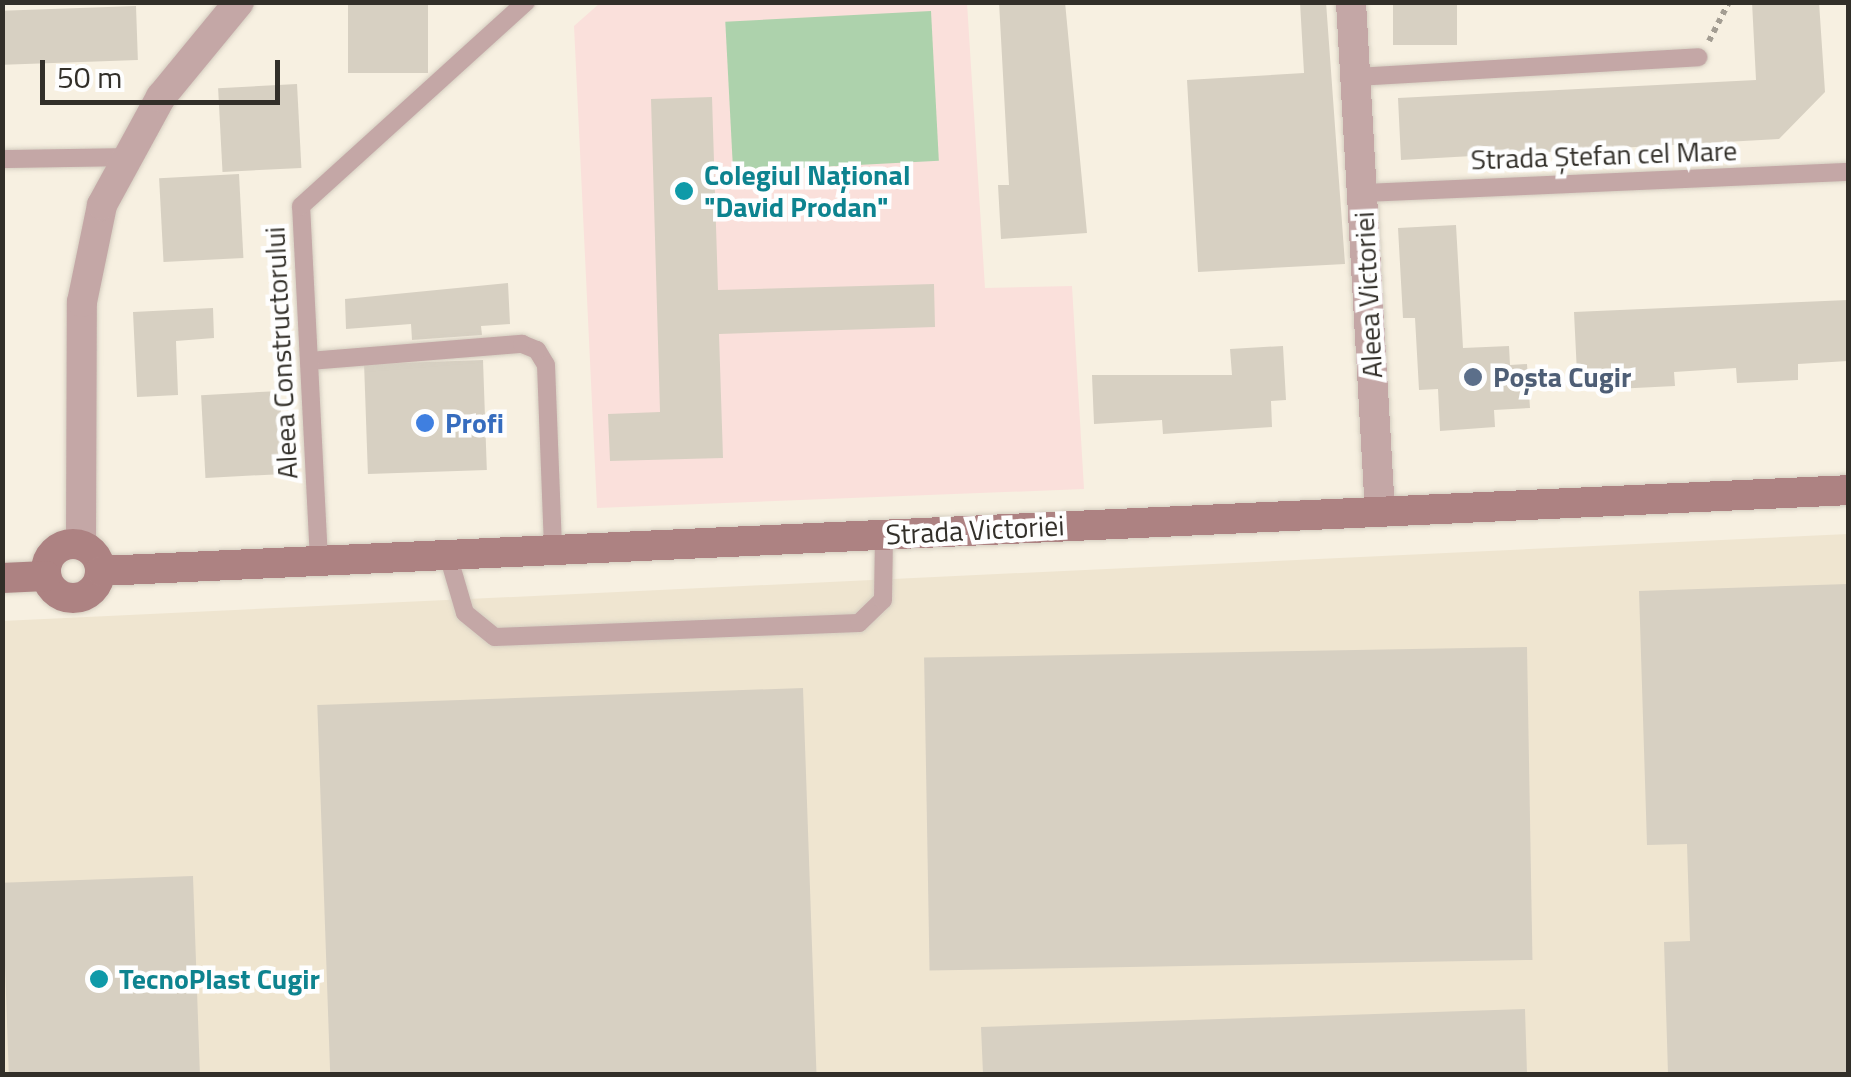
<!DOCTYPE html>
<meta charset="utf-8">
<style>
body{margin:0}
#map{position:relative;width:1851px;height:1077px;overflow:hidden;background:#f7f0e1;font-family:"Titillium Web",sans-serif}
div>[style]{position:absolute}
.built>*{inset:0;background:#efe5d0}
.education>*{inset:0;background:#fae0db}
.green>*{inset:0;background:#add2ac;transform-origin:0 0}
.building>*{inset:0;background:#d7d0c2;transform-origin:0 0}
.path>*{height:6px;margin-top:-3px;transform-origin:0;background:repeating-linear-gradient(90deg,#a39d92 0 5px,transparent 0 10px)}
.roads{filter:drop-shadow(0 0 2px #d4cdc0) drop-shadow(0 0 2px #d4cdc0)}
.service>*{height:18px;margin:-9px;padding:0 9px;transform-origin:9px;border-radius:9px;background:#c4a7a6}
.minor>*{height:30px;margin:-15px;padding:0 15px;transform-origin:15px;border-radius:15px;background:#c4a7a6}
.tertiary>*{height:30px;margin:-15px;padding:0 15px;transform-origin:15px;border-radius:15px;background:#c4a7a6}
.secondary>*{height:30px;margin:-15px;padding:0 15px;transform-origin:15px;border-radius:15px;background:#ad8282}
.secondary>.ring{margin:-15px;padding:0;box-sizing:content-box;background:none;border:30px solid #ad8282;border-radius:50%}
.dots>*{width:28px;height:28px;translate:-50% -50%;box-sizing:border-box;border:5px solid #fefefe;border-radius:50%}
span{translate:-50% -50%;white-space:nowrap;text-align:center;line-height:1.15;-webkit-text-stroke:9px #fefefe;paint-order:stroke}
.street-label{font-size:28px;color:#322f29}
.culture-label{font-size:28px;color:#0d838f;font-weight:700}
.left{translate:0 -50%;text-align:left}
.service-label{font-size:28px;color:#4e5e75;font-weight:700}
.shop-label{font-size:28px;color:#366cbe;font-weight:700}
.frame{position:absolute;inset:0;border:5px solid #322f29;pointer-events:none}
.scale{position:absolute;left:40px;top:60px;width:240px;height:45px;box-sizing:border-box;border:5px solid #322f29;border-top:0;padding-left:12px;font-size:30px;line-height:35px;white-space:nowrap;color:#322f29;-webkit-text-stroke:8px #fefefe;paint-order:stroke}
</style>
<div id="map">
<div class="built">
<div style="clip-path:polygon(1848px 534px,1848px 1074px,3px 1074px,2px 621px)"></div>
</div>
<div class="education">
<div style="clip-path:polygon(600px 3px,967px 3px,985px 288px,1072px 286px,1084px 489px,597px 508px,574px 26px)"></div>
</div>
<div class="green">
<div style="left:931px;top:11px;width:150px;height:206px;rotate:87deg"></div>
</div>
<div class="building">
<div style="left:348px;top:2px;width:80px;height:71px"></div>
<div style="clip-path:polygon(999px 2px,1065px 2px,1087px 233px,1001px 239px,998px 185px,1009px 185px)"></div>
<div style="clip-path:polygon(1300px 2px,1326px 2px,1345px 264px,1198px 272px,1187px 80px,1304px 73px)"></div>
<div style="left:1393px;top:2px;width:64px;height:43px"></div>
<div style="clip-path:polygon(1752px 2px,1819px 2px,1825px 92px,1779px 139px,1401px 160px,1398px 98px,1756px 80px)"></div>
<div style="left:136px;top:6px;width:54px;height:134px;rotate:88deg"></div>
<div style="left:297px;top:84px;width:84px;height:79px;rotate:87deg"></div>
<div style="clip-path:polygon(712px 97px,718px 290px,934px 284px,935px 327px,719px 334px,723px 458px,610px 461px,608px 414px,660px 412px,651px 99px)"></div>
<div style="left:239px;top:174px;width:84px;height:80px;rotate:87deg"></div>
<div style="clip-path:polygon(1456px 225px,1463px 348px,1509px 346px,1510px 365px,1527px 364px,1530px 408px,1494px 410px,1495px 427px,1440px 431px,1438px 389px,1419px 390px,1415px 318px,1403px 318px,1398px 228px)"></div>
<div style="clip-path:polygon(508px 283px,510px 324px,481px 326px,482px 335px,412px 340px,411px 324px,346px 329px,345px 299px)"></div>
<div style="clip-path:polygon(1848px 300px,1848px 361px,1798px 364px,1798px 380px,1737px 383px,1736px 368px,1674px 372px,1675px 386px,1615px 389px,1614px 373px,1577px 374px,1574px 312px)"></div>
<div style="clip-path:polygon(213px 308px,214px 338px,176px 341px,178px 395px,137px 397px,133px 312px)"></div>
<div style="clip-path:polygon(1283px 346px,1286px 400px,1271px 401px,1272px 427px,1163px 434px,1162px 420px,1094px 424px,1092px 375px,1232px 375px,1230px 349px)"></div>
<div style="left:483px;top:360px;width:110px;height:119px;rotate:88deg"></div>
<div style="left:280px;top:391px;width:83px;height:79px;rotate:87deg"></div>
<div style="clip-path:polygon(1848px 584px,1848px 1074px,1668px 1074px,1664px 942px,1690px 941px,1687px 844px,1647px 845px,1639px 591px)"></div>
<div style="left:1527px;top:647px;width:313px;height:603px;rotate:89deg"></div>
<div style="left:803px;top:688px;width:386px;height:486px;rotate:88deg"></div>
<div style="left:193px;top:876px;width:198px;height:191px;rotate:88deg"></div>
<div style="clip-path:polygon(1525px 1009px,1527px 1074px,983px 1074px,981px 1027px)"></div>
</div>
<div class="path">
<div style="left:1709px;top:41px;width:44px;rotate:-62.9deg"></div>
</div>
<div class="roads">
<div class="service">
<div style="left:1356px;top:77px;width:343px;rotate:-3.3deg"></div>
<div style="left:2px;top:159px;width:121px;rotate:-0.9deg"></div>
<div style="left:1362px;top:193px;width:486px;rotate:-2.5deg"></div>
<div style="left:309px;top:361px;width:214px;rotate:-4.6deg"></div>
<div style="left:522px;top:344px;width:16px;rotate:22deg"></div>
<div style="left:537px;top:350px;width:17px;rotate:59deg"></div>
<div style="left:546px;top:365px;width:185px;rotate:87.8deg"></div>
<div style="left:448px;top:555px;width:60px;rotate:73.7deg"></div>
<div style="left:465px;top:613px;width:38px;rotate:39deg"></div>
<div style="left:495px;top:637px;width:364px;rotate:-2.2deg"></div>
<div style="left:859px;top:623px;width:33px;rotate:-44deg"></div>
<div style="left:883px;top:600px;width:66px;rotate:-89.1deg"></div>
<div style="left:319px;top:560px;width:354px;rotate:-92.9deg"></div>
<div style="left:301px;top:206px;width:304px;rotate:-42.2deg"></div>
</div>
<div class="minor">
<div style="left:1351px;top:2px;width:511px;rotate:86.75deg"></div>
</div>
<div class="tertiary">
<div style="left:81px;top:544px;width:242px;rotate:-89.8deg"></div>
<div style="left:82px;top:302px;width:99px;rotate:-78.3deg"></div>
<div style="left:102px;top:205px;width:123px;rotate:-61.4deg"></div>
<div style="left:161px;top:97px;width:123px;rotate:-50.6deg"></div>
</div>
<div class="secondary">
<div class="ring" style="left:46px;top:544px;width:24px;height:24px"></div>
<div style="left:101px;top:571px;width:1749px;rotate:-2.65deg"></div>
<div style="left:2px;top:578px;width:44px;rotate:-2.6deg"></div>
</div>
</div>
<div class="dots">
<div style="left:684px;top:191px;background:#0f9aa8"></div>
<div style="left:1473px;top:377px;background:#5c6f8a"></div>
<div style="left:425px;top:423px;background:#3f7fe0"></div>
<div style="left:99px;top:979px;background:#0f9aa8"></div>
</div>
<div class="street-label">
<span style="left:1604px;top:155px;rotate:-2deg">Strada Ștefan cel Mare</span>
<span style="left:1368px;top:295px;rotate:-93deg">Aleea Victoriei</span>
<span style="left:281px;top:353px;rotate:-93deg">Aleea Constructorului</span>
<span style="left:975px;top:530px;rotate:-3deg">Strada Victoriei</span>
</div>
<div class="culture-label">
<span class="left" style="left:704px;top:191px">Colegiul Național<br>"David Prodan"</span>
<span class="left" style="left:119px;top:979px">TecnoPlast Cugir</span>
</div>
<div class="service-label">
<span class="left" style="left:1493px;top:377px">Poșta Cugir</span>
</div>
<div class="shop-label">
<span class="left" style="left:445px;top:423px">Profi</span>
</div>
<div class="frame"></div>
<div class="scale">50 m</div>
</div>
